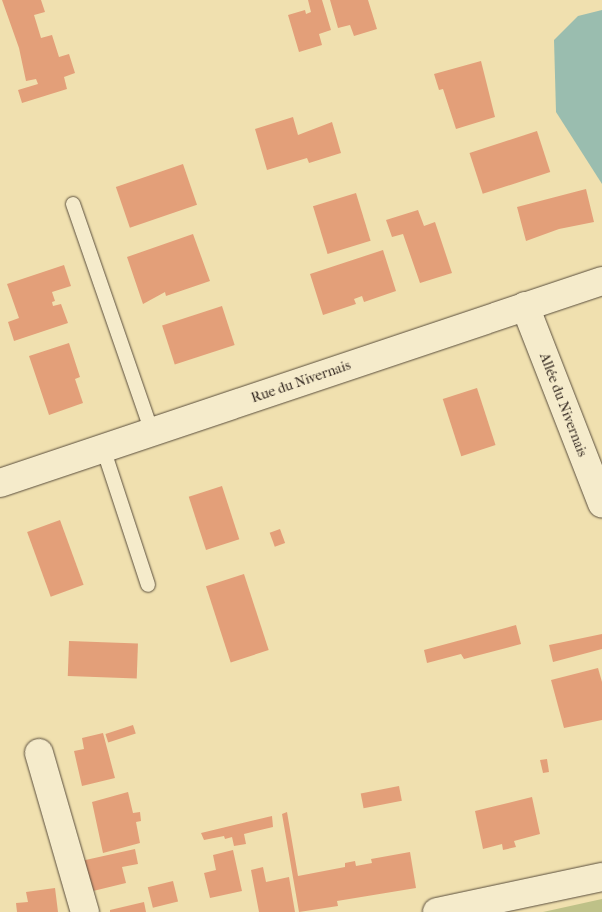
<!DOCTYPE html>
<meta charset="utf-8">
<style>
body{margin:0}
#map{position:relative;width:602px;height:912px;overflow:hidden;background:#f0e0af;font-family:"IM FELL French Canon",serif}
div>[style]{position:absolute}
.green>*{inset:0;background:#bec188}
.water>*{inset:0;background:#9abdaf}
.building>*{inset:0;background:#e39f79;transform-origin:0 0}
.roads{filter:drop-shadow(0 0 1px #5a4e3d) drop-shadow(0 0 1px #5a4e3d)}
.service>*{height:14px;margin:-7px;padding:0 7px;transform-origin:7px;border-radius:7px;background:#f5ebcb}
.minor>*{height:28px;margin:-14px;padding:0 14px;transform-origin:14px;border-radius:14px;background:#f5ebcb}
span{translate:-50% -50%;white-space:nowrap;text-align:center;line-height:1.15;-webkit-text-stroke:4px #f5ebcb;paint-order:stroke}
.street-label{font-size:14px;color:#281d17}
</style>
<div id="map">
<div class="green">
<div style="clip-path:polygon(602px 899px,602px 912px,543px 912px)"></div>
</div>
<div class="water">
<div style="clip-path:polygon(602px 10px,602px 184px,556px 112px,554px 40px,578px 16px)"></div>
</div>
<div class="building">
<div style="clip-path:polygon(2px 0,41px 0,45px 12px,34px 15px,41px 38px,52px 35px,59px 57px,69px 54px,75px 73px,64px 77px,67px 89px,22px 103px,18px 90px,38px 84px,36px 79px,26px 81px,19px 48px)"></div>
<div style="clip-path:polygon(308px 0,322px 0,331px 30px,319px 34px,322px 45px,299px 52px,288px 15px,305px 10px,306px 14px,311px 12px)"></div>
<div style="clip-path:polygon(330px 0,368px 0,377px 29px,354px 36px,350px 25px,338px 28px)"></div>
<div style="clip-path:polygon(481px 61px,495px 117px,456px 129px,443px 89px,439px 90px,434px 74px)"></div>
<div style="clip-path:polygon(293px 117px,298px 135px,332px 122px,341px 153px,309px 163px,307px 158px,267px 170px,255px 129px)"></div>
<div style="left:537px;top:131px;width:43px;height:71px;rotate:72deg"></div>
<div style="left:183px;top:164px;width:43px;height:71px;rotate:71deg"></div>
<div style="clip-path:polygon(586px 189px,594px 222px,559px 229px,526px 241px,517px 207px)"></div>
<div style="left:356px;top:193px;width:50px;height:45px;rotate:73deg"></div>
<div style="clip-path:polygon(418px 210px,424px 226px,435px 222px,452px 273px,420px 283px,403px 234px,392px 237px,386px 220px)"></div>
<div style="clip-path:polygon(193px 234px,210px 281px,166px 296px,165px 292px,143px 304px,127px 257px)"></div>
<div style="clip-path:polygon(383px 250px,396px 291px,364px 302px,362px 296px,354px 299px,356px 304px,323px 315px,310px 274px)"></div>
<div style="clip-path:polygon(64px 265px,71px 286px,52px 292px,55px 301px,52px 302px,53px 306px,61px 304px,68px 323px,14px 341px,8px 322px,19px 318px,7px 284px)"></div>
<div style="left:222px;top:306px;width:41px;height:63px;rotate:72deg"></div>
<div style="clip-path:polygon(69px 343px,80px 377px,75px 379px,83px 403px,49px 415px,29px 356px)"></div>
<div style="left:477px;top:388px;width:60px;height:36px;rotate:72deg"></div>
<div style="left:222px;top:486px;width:56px;height:35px;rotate:72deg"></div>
<div style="left:60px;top:520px;width:69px;height:35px;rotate:70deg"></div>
<div style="left:280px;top:529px;width:15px;height:11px;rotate:70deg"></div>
<div style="left:244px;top:574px;width:80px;height:40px;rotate:72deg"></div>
<div style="clip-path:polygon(516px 625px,521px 644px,464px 659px,461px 654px,427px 663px,424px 650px)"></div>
<div style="clip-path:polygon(602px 634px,602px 649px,553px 662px,549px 645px)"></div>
<div style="left:69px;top:641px;width:69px;height:35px;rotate:2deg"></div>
<div style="clip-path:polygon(598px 668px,602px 682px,602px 720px,564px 728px,551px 680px)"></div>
<div style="left:133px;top:725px;width:9px;height:29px;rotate:72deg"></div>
<div style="clip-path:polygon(103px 733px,115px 778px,82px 786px,74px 751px,84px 749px,82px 738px)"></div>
<div style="clip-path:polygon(547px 759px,549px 772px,543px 773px,540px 760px)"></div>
<div style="left:399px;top:786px;width:15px;height:39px;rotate:79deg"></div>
<div style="clip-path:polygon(128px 792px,133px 813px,140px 812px,141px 821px,136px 822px,140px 843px,103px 853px,92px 802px)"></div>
<div style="clip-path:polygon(532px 797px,540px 834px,514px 841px,516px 847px,503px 850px,502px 844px,483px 849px,475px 811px)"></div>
<div style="clip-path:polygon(287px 812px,298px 876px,345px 867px,345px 863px,355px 861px,356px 866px,372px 863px,371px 859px,410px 852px,416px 888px,337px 901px,338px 906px,299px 912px,282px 814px)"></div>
<div style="clip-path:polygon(272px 816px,273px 827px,244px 834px,246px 844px,234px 846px,232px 837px,225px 839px,224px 836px,204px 840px,201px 833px)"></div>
<div style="clip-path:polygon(135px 849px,138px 864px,122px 867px,126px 883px,89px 892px,81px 861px)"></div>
<div style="clip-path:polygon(233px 850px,242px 891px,210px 898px,204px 873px,216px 870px,213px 855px)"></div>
<div style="clip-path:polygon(263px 867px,266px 882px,289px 877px,295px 912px,259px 912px,251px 870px)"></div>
<div style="left:173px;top:881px;width:21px;height:26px;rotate:76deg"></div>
<div style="clip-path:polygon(55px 888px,58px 912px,17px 912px,16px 903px,28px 902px,26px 892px)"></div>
<div style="clip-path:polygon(144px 902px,146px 912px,110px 912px,110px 910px)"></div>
</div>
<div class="roads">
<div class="service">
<div style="left:73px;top:204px;width:241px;rotate:70.9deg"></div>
<div style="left:103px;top:448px;width:144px;rotate:71.8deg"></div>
</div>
<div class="minor">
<div style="left:525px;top:306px;width:212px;rotate:68.7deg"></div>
<div style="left:0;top:483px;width:635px;rotate:-18.55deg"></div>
<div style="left:39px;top:753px;width:166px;rotate:73.9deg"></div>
<div style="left:437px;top:912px;width:169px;rotate:-12deg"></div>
</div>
</div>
<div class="street-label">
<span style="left:301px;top:382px;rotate:-19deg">Rue du Nivernais</span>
<span style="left:563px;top:405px;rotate:69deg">Allée du Nivernais</span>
</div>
</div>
